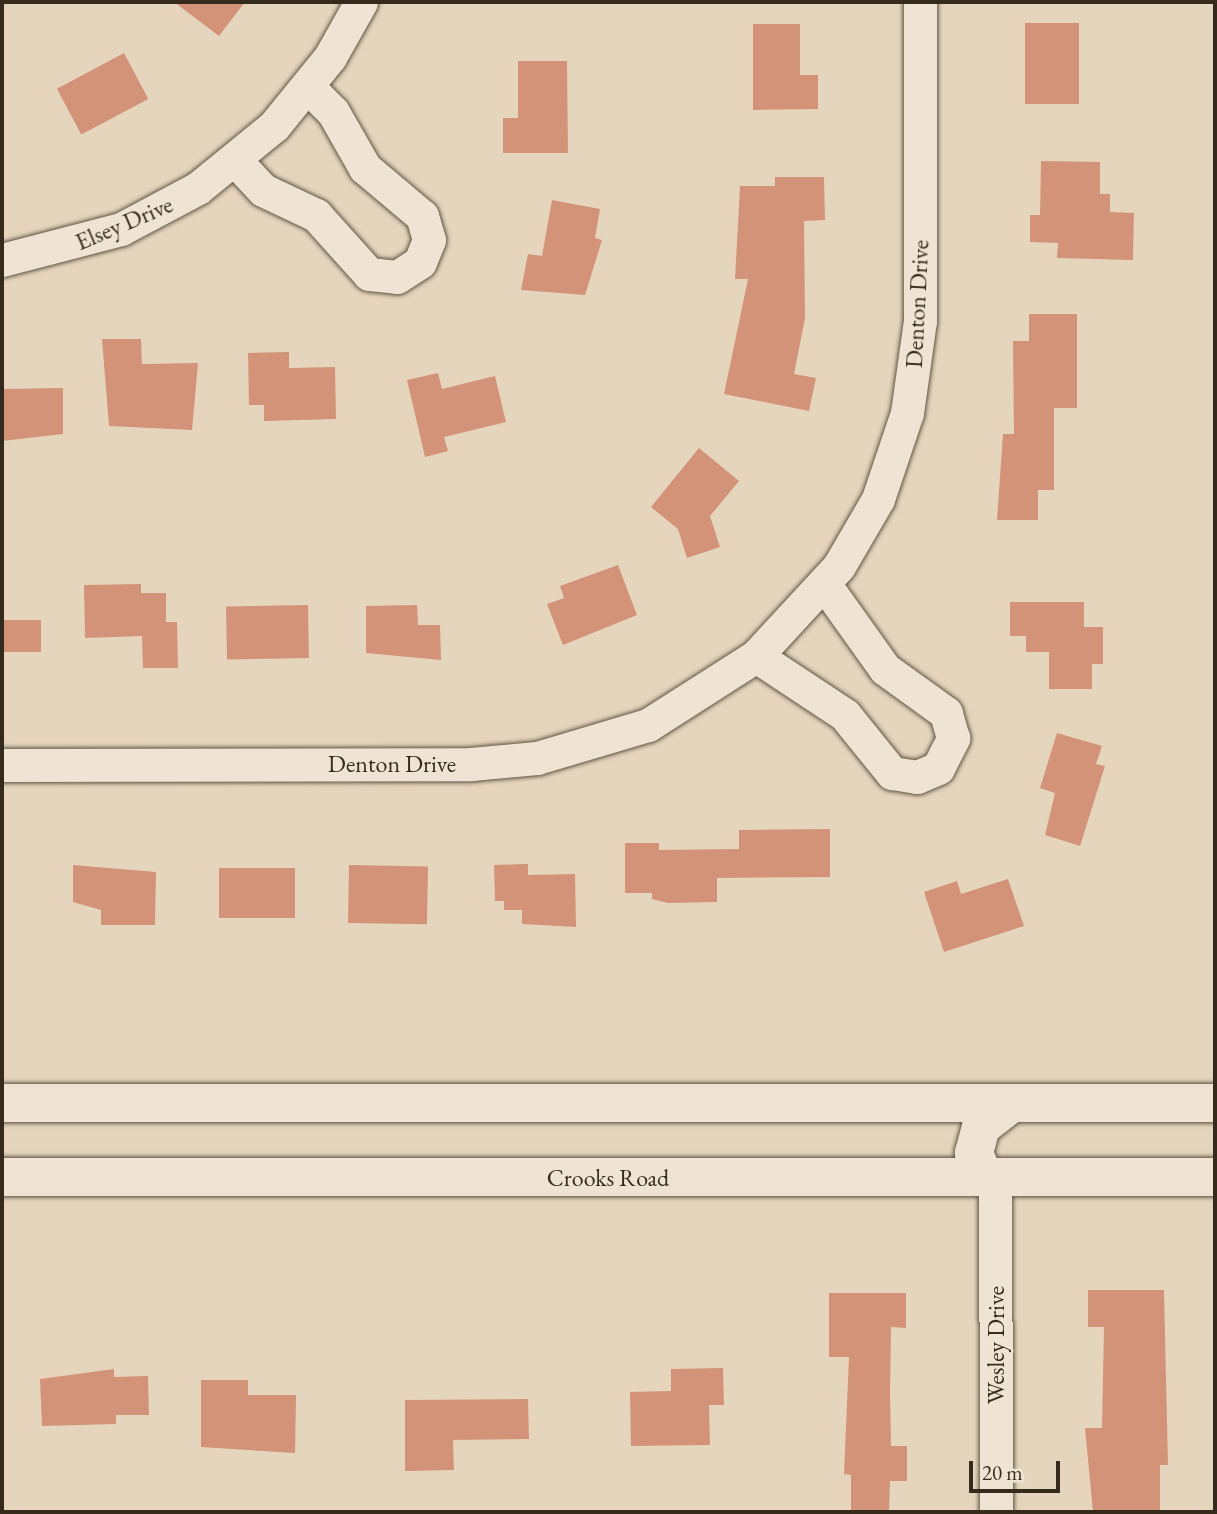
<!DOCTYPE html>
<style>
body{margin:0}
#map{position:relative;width:1217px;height:1514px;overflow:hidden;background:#e6d5bd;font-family:"EB Garamond",serif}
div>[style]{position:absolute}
.building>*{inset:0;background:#d29378;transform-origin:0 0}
.roads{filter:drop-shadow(0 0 2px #625545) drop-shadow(0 0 2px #625545)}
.minor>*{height:33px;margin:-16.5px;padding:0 16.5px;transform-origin:16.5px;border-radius:16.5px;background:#efe4d4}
.secondary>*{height:38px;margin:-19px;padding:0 19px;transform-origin:19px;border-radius:19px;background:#efe4d4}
span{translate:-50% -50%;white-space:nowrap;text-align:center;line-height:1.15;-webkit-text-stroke:5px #efe4d4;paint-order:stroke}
.street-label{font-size:24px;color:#362a1d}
.frame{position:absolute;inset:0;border:4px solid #362a1d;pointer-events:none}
.scale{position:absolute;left:969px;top:1461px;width:91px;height:32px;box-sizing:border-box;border:4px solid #362a1d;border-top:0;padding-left:9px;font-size:21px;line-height:24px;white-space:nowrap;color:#362a1d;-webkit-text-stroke:5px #efe4d4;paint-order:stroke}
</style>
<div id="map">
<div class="building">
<div style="clip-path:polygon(174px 2px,245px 2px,219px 36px)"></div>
<div style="left:1025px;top:23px;width:54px;height:81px"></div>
<div style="clip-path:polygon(753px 24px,800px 24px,800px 75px,818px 75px,818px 109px,753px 110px)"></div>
<div style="left:124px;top:53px;width:52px;height:76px;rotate:62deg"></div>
<div style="clip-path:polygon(518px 61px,567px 61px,568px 153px,503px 153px,503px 118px,518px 118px)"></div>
<div style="clip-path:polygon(1041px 161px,1100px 162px,1100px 194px,1110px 194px,1110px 212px,1134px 213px,1133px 260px,1057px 258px,1058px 243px,1030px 242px,1030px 215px,1040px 215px)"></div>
<div style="clip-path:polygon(775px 177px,824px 177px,825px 220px,804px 221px,805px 318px,794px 374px,816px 378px,809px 411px,724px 394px,748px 279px,735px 279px,740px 186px,775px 186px)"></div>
<div style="clip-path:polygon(552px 200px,600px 209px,595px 238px,602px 240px,585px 295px,521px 290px,528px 254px,542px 256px)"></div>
<div style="clip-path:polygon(1029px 314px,1077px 314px,1077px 408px,1054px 408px,1054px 490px,1038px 490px,1038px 520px,997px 520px,1003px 434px,1014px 434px,1013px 341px,1029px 341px)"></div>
<div style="clip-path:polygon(102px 339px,141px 339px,142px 364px,198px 363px,192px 430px,109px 426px)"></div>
<div style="clip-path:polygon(289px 352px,289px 368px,335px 367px,336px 419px,264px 421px,264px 405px,249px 405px,248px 353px)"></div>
<div style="clip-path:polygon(438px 373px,442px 389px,495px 376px,506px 422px,444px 437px,448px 451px,425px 457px,407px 380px)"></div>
<div style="clip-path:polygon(63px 388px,63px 434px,2px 441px,2px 389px)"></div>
<div style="clip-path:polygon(699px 448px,739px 481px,710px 516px,720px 547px,687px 558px,678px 529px,651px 507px)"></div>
<div style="clip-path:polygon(618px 565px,637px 615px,563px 645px,547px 604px,564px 598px,560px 586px)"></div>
<div style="clip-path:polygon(141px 584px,141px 593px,166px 593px,166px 622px,177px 622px,178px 668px,143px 668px,142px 636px,85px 638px,84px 585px)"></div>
<div style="clip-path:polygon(1010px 602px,1084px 602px,1084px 627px,1103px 627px,1103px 664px,1092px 664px,1092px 689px,1049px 689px,1049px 652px,1026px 652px,1026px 636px,1010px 636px)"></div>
<div style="left:308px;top:605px;width:53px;height:82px;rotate:89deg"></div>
<div style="clip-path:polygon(417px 605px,418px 625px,440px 625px,441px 660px,366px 653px,366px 606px)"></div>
<div style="left:2px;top:620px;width:39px;height:32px"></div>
<div style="clip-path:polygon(1057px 733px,1102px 746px,1096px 764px,1105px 766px,1080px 846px,1045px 835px,1055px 793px,1040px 788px)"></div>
<div style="clip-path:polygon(830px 829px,830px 877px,717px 878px,717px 902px,668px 903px,652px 899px,652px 893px,625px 893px,625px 843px,659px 843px,659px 850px,739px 849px,739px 830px)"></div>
<div style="clip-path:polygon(528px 864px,528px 875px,575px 874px,576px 927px,522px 924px,522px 910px,504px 910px,504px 901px,495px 901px,494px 865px)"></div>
<div style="clip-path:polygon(73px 865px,156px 872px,155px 925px,101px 925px,101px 910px,73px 902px)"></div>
<div style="left:349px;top:865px;width:79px;height:58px;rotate:1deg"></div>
<div style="left:219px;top:868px;width:76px;height:50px"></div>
<div style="clip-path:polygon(1008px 879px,1024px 926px,944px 952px,924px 892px,957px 881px,961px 894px)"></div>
<div style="clip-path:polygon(1088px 1290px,1164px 1290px,1168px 1465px,1160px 1465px,1160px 1512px,1093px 1512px,1085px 1428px,1102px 1428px,1104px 1327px,1088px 1327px)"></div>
<div style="clip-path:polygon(829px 1293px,906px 1293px,906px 1328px,891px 1327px,890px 1393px,891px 1446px,907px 1446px,907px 1481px,890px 1481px,889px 1512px,851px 1512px,851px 1475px,844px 1474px,849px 1357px,829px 1357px)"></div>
<div style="clip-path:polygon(723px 1368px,724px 1405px,709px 1405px,710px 1445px,631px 1446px,630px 1392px,671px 1391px,671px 1369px)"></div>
<div style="clip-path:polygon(114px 1369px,114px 1377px,148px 1376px,149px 1415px,116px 1415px,116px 1424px,42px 1426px,40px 1379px)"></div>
<div style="clip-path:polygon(201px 1380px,248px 1380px,248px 1395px,296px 1395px,295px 1453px,201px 1447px)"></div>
<div style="clip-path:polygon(528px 1399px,529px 1439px,453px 1440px,454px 1470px,405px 1471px,405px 1400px)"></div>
</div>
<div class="roads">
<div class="minor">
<div style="left:235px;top:160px;width:41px;rotate:47deg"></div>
<div style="left:263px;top:190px;width:59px;rotate:25.3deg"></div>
<div style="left:316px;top:215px;width:79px;rotate:48.1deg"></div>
<div style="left:369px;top:274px;width:28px;rotate:6deg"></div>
<div style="left:397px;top:277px;width:27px;rotate:-33deg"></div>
<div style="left:420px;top:262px;width:24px;rotate:-68deg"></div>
<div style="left:429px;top:240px;width:25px;rotate:-106deg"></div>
<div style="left:422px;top:216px;width:75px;rotate:-139.9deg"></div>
<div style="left:365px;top:168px;width:64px;rotate:-119.7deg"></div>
<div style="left:333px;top:112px;width:35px;rotate:-135deg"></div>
<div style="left:2px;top:260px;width:123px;rotate:-14.6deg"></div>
<div style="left:121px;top:229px;width:87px;rotate:-28deg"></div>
<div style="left:198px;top:188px;width:98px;rotate:-39.2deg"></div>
<div style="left:274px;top:126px;width:89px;rotate:-50.9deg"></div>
<div style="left:330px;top:57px;width:63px;rotate:-60.6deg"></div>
<div style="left:756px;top:656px;width:107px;rotate:33.5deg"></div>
<div style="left:845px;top:715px;width:75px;rotate:51deg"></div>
<div style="left:892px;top:773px;width:25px;rotate:9deg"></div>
<div style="left:917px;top:777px;width:23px;rotate:-23deg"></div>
<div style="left:938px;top:768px;width:34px;rotate:-63deg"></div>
<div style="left:953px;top:738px;width:26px;rotate:-106deg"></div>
<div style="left:946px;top:713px;width:75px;rotate:-144.2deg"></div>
<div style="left:885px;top:669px;width:103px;rotate:-125.5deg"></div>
<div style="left:2px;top:765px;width:469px;rotate:-0.1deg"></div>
<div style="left:471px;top:764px;width:66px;rotate:-5.2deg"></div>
<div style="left:537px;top:758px;width:116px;rotate:-16.6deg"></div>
<div style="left:648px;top:725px;width:128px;rotate:-32.6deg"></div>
<div style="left:756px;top:656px;width:122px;rotate:-47.3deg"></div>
<div style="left:839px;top:566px;width:78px;rotate:-59.8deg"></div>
<div style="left:878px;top:499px;width:91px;rotate:-71.4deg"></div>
<div style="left:907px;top:413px;width:93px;rotate:-82deg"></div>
<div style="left:920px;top:321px;width:319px;rotate:-90deg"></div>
<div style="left:995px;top:1177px;width:335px;rotate:89.8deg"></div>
</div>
<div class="secondary">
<div style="left:2px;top:1103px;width:1213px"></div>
<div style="left:2px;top:1177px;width:1213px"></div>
<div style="left:984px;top:1177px;width:26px;rotate:-113deg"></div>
<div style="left:974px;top:1153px;width:27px;rotate:-75deg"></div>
<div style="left:981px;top:1127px;width:39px;rotate:-38deg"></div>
</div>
</div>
<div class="street-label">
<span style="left:124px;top:223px;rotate:-23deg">Elsey Drive</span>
<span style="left:917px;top:304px;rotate:-87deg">Denton Drive</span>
<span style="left:392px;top:764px">Denton Drive</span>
<span style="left:608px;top:1178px">Crooks Road</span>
<span style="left:996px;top:1345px;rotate:-90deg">Wesley Drive</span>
</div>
<div class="frame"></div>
<div class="scale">20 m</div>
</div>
